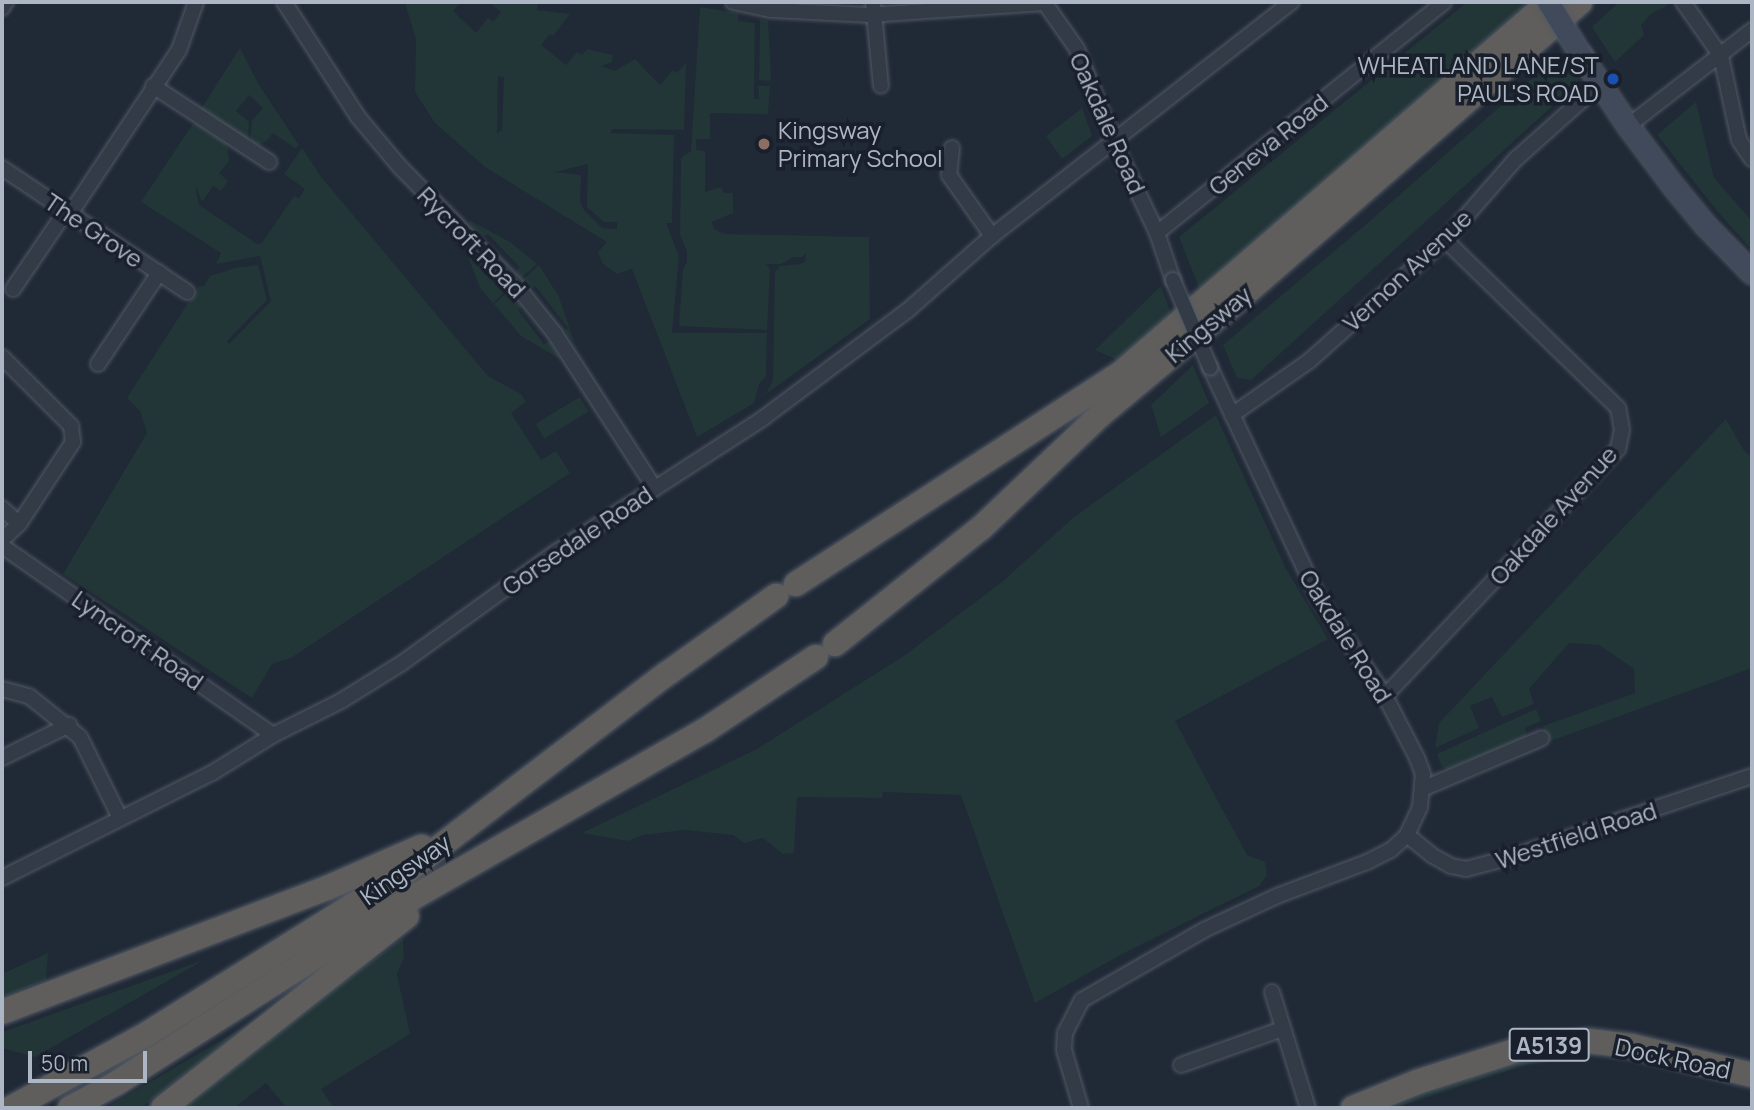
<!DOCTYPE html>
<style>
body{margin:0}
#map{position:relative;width:1754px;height:1110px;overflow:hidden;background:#202936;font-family:Manrope,sans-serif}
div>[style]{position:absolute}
.green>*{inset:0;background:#223537;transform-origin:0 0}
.roads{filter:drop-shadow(0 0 2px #515965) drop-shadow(0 0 2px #515965)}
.minor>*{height:14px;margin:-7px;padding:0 7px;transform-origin:7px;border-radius:7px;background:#333b47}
.secondary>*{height:21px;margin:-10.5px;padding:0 10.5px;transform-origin:10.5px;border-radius:10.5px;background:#414a5a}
.trunk>*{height:24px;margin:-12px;padding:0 12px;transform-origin:12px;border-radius:12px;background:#5f5e5c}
.bridges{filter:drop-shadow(0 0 2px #515965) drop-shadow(0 0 2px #515965)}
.minor-bridge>*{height:14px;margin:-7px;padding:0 7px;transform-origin:7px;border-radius:7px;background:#333b47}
.secondary-bridge>*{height:21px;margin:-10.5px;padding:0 10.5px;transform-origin:10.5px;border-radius:10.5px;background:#414a5a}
.dots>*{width:19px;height:19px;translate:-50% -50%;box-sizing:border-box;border:4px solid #19202b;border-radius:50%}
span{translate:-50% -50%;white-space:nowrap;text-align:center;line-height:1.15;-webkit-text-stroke:7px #19202b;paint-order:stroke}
.shield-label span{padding:2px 5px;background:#19202b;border:2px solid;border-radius:5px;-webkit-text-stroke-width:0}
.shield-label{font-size:23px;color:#adb6c4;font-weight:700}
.poi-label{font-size:24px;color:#adb6c4}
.right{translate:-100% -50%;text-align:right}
.left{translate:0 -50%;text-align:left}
.street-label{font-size:24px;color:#adb6c4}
.frame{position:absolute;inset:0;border:4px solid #adb6c4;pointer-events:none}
.scale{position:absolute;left:28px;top:1051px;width:119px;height:32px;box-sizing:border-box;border:4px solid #adb6c4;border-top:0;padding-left:9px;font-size:21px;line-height:24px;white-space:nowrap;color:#adb6c4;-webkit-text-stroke:5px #19202b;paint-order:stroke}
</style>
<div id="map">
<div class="green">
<div style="clip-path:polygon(evenodd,461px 2px,453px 11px,476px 33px,488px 18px,493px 22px,501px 12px,489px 2px,538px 2px,537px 10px,570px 14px,553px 36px,550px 34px,541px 45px,566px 65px,577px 52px,582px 55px,587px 49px,613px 55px,612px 62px,601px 66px,615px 71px,635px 59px,660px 85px,673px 70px,677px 73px,686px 63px,684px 130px,612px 129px,610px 133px,674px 135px,672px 223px,666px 223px,679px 256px,672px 333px,767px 333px,766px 376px,759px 384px,754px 403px,697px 437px,632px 269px,617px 274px,603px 264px,598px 252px,607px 242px,485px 167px,435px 123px,415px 92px,416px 39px,405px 3px,461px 2px,498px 76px,504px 77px,502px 130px,497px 133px,498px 76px,461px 2px,588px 164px,587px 207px,604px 222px,617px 222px,617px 229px,602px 228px,584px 210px,580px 202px,581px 175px,555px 172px,588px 164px)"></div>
<div style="clip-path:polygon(1467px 2px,1529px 2px,1200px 290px,1179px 237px)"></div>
<div style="clip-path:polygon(1619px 2px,1673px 2px,1651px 14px,1641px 25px,1644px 35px,1615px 62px,1592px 27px)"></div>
<div style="clip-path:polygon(700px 7px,738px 13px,738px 21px,755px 23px,754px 99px,759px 99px,758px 86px,770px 86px,768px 114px,710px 113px,710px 139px,696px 139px,696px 150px,705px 151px,705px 192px,721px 187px,724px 193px,733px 193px,733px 213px,712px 222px,714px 229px,724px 234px,869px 237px,870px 319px,766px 394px,773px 380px,775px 272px,780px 266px,801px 264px,805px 261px,806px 253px,802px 257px,793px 257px,781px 264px,766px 264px,770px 270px,767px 330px,679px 326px,683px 270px,687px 262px,687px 251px,680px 235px,681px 158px,691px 151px)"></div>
<div style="clip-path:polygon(760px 19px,768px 20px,771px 81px,759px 80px)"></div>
<div style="clip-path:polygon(240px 48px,259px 85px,299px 145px,296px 149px,273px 133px,267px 141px,258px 145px,250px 143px,252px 121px,263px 108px,249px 95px,236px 111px,249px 122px,248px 142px,201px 109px)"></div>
<div style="clip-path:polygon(1562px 52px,1579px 77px,1578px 83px,1251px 380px,1237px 378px,1223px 345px,1371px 220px)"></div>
<div style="clip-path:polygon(1696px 102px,1714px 178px,1752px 221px,1752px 250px,1717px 211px,1657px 135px)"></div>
<div style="clip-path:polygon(1082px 108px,1092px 136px,1062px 159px,1046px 136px)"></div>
<div style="clip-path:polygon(194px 122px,227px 144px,229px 161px,219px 173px,228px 181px,221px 191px,213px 186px,202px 202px,195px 184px,199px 205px,257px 244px,262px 243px,294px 196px,299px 198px,305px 189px,284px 174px,302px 148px,322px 178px,488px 376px,521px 394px,526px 402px,511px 413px,541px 460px,556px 451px,570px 473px,291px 658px,272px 664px,252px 698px,63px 574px,147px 433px,140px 411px,127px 398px,199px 286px,204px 286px,210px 276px,235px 268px,258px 265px,267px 300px,227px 341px,229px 344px,271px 301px,260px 256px,216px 264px,221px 253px,141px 202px)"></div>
<div style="clip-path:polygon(471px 221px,510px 242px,537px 264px,521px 278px,516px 271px,519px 267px,488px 234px,482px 237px,469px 223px)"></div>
<div style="clip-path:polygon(467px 254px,496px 285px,503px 283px,508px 289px,493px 303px,480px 288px)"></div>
<div style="clip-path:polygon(539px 265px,559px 297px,575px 344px,565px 331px,568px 328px,535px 286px,530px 290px,522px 280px)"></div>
<div style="clip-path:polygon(1161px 286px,1172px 315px,1161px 326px,1117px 360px,1095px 350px)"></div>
<div style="clip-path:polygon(509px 291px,522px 306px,518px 310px,544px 344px,550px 341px,560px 359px,521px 336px,494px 304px)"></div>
<div style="clip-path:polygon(1193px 365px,1209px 403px,1161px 437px,1151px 405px)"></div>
<div style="left:580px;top:397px;width:17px;height:52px;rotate:59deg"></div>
<div style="clip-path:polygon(1216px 415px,1285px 567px,1328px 639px,1175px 721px,1247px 855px,1265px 862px,1267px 875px,1259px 886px,1122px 954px,1035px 1003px,961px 795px,883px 792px,882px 798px,797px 797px,794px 853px,783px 854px,763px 838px,744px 843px,733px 835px,685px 830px,643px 835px,628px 841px,582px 833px,757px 749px,905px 655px,1002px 582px,1074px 517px)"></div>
<div style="clip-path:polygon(1726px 419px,1743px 449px,1752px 458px,1752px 668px,1548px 742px,1543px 726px,1635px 693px,1634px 669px,1599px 645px,1569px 643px,1529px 689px,1534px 704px,1502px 717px,1492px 697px,1470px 706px,1479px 728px,1435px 748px,1439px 723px)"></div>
<div style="clip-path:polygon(1536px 709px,1541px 721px,1525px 728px,1527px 736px,1448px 769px,1442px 767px,1437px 754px)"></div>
<div style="clip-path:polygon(403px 938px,404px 957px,397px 974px,410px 1034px,321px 1089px,334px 1108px,287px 1108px,266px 1083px,234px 1108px,175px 1108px)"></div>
<div style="clip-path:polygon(48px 953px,46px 980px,2px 998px,2px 974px)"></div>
<div style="clip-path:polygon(204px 960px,35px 1057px,2px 1048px,2px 1032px)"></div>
<div style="clip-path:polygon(254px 1021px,141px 1108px,106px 1108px,164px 1074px)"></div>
<div style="clip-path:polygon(1588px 1048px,1632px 1058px,1587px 1055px,1543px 1059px,1395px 1108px,1376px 1108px,1541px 1053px)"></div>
</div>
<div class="roads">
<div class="minor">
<div style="left:284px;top:2px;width:137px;rotate:57.2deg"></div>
<div style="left:358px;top:117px;width:65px;rotate:50deg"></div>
<div style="left:400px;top:167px;width:164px;rotate:45.5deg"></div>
<div style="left:515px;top:284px;width:64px;rotate:51.3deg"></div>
<div style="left:555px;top:334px;width:182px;rotate:57.1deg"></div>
<div style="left:733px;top:2px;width:39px;rotate:12deg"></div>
<div style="left:771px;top:10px;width:98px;rotate:2.9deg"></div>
<div style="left:869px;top:15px;width:176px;rotate:-3.9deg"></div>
<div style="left:873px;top:2px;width:84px;rotate:84.6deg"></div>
<div style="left:1044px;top:2px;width:57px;rotate:54.9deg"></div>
<div style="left:1077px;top:49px;width:100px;rotate:68.3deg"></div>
<div style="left:1114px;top:142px;width:101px;rotate:64.7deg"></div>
<div style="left:1157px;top:233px;width:50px;rotate:71.2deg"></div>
<div style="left:1683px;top:2px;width:66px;rotate:54.9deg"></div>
<div style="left:1721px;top:56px;width:86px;rotate:77.9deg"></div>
<div style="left:1739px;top:140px;width:23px;rotate:56deg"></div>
<div style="left:2px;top:8px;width:7px;rotate:-56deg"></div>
<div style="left:153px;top:86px;width:139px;rotate:33.2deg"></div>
<div style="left:1628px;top:126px;width:157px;rotate:-37.7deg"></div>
<div style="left:952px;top:148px;width:27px;rotate:96deg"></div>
<div style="left:949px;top:175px;width:75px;rotate:54.8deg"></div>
<div style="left:2px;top:168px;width:223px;rotate:33.8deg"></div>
<div style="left:70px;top:214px;width:197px;rotate:-56.4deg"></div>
<div style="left:179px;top:50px;width:51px;rotate:-70.5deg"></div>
<div style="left:1157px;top:233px;width:368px;rotate:-38.8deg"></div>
<div style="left:13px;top:289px;width:94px;rotate:-55.8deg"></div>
<div style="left:2px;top:357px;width:98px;rotate:45deg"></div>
<div style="left:71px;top:426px;width:16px;rotate:83deg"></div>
<div style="left:73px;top:442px;width:98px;rotate:123.4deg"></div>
<div style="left:19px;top:524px;width:23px;rotate:137deg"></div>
<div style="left:98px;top:364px;width:110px;rotate:-56.2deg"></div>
<div style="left:1232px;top:415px;width:94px;rotate:-35deg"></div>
<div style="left:1309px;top:361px;width:182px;rotate:-41.7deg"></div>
<div style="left:1445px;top:240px;width:108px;rotate:-48.8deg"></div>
<div style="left:1516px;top:159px;width:114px;rotate:-41.8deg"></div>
<div style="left:2px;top:508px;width:23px;rotate:43deg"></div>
<div style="left:2px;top:546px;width:330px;rotate:34.9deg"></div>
<div style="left:2px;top:689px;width:28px;rotate:15deg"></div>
<div style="left:29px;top:696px;width:65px;rotate:38.8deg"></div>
<div style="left:80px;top:737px;width:90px;rotate:63.7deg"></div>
<div style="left:1385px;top:696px;width:340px;rotate:-46.7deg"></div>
<div style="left:1618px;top:449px;width:19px;rotate:-78deg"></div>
<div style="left:1622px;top:430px;width:22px;rotate:-100deg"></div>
<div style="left:1618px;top:408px;width:241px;rotate:-135.8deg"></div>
<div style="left:2px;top:758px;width:75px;rotate:-26.2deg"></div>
<div style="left:1422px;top:789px;width:130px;rotate:-23deg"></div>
<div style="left:1407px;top:835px;width:33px;rotate:39deg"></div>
<div style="left:1433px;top:856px;width:21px;rotate:29deg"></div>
<div style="left:1451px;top:866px;width:15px;rotate:11deg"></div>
<div style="left:1466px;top:869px;width:43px;rotate:-14.7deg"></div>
<div style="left:1508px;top:858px;width:257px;rotate:-18.6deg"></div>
<div style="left:2px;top:878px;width:235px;rotate:-26.6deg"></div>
<div style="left:212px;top:773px;width:72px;rotate:-31.9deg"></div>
<div style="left:273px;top:735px;width:76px;rotate:-26.6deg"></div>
<div style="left:341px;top:701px;width:72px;rotate:-31.9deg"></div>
<div style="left:402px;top:663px;width:190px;rotate:-35.8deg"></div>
<div style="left:556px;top:552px;width:245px;rotate:-32.8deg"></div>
<div style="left:762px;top:419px;width:182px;rotate:-36.7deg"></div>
<div style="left:908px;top:310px;width:112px;rotate:-41.4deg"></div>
<div style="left:992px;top:236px;width:380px;rotate:-38deg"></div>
<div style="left:1272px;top:992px;width:121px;rotate:72.8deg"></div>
<div style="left:1181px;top:1065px;width:107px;rotate:-19.6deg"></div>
<div style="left:1081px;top:1108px;width:60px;rotate:-106.3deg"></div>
<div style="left:1064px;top:1050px;width:17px;rotate:-87deg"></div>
<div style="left:1065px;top:1033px;width:37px;rotate:-63deg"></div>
<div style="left:1082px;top:1000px;width:141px;rotate:-29.8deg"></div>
<div style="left:1204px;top:930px;width:81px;rotate:-25deg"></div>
<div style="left:1277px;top:896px;width:96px;rotate:-20.7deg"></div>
<div style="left:1367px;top:862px;width:27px;rotate:-27deg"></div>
<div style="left:1391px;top:850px;width:22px;rotate:-43deg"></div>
<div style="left:1407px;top:835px;width:31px;rotate:-65deg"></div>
<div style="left:1420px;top:807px;width:33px;rotate:-85deg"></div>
<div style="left:1423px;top:774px;width:17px;rotate:-111deg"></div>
<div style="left:1417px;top:758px;width:70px;rotate:-117.3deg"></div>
<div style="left:1385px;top:696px;width:120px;rotate:-124.1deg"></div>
<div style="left:1318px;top:597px;width:254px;rotate:-115.2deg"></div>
</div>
<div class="secondary">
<div style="left:1582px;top:57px;width:83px;rotate:56.3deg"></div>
<div style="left:1628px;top:126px;width:75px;rotate:53.1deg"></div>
<div style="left:1673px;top:186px;width:50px;rotate:50.6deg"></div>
<div style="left:1705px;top:225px;width:67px;rotate:45.6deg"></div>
</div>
<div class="trunk">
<div style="left:796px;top:584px;width:387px;rotate:-33deg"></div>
<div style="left:1121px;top:373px;width:566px;rotate:-40.92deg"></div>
<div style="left:835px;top:644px;width:186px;rotate:-38.5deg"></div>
<div style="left:981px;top:528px;width:164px;rotate:-43.5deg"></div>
<div style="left:1100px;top:415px;width:172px;rotate:-39.8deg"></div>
<div style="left:1232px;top:305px;width:461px;rotate:-41deg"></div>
<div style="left:2px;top:1012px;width:348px;rotate:-20.9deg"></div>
<div style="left:327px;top:888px;width:103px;rotate:-23.6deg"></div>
<div style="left:11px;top:1108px;width:149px;rotate:-28.5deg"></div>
<div style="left:142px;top:1037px;width:315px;rotate:-32deg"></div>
<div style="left:409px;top:870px;width:325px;rotate:-37.3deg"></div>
<div style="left:668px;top:673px;width:133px;rotate:-35.5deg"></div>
<div style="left:70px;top:1108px;width:51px;rotate:-28.1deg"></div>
<div style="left:115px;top:1084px;width:304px;rotate:-32.4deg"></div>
<div style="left:372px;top:921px;width:383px;rotate:-29.8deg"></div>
<div style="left:704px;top:731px;width:134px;rotate:-33.5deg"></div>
<div style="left:163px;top:1108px;width:310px;rotate:-38.2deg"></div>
<div style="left:1353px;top:1108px;width:69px;rotate:-22.1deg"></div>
<div style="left:1417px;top:1082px;width:105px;rotate:-17.7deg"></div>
<div style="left:1517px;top:1050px;width:73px;rotate:-7.1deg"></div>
<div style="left:1589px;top:1041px;width:42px;rotate:6.8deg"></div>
<div style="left:1631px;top:1046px;width:124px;rotate:13.5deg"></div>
</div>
</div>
<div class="bridges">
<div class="minor-bridge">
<div style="left:1173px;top:280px;width:95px;rotate:67deg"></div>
</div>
<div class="secondary-bridge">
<div style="left:1548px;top:2px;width:65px;rotate:58.3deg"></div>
</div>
</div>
<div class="dots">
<div style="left:1613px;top:79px;background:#1a4fb4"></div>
<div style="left:764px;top:144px;background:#8d6e63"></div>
</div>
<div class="shield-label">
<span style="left:1549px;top:1045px">A5139</span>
</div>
<div class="poi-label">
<span class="right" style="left:1599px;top:79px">WHEATLAND LANE/ST<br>PAUL'S ROAD</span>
<span class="left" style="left:778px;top:144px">Kingsway<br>Primary School</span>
</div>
<div class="street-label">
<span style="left:1108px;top:123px;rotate:66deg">Oakdale Road</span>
<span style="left:1268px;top:144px;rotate:-39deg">Geneva Road</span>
<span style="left:94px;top:230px;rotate:34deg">The Grove</span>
<span style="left:472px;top:242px;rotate:46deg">Rycroft Road</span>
<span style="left:1407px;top:270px;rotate:-43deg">Vernon Avenue</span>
<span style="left:1208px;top:324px;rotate:-40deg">Kingsway</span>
<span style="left:1553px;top:515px;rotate:-48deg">Oakdale Avenue</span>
<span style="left:577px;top:540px;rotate:-34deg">Gorsedale Road</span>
<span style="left:1346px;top:636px;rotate:58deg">Oakdale Road</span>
<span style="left:138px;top:640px;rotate:35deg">Lyncroft Road</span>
<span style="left:1576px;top:835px;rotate:-18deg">Westfield Road</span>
<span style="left:405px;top:869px;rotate:-35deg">Kingsway</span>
<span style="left:1673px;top:1058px;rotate:12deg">Dock Road</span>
</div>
<div class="frame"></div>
<div class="scale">50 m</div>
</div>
